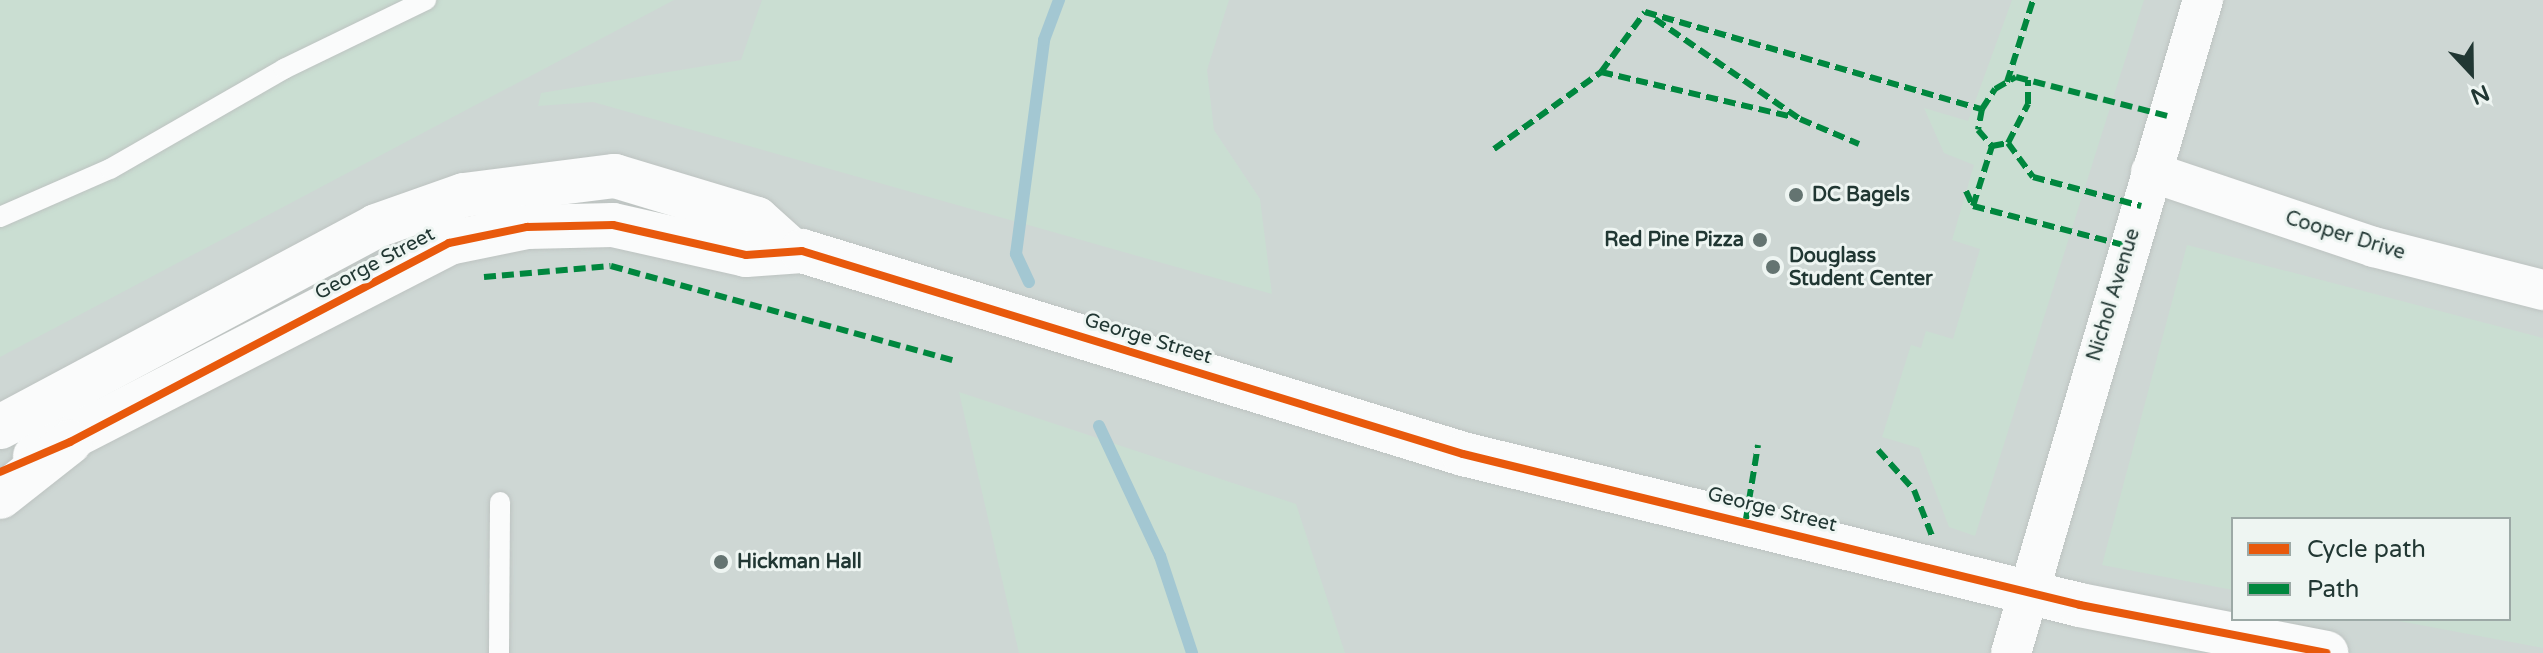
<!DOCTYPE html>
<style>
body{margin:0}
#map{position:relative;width:2543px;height:653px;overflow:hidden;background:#e0e6e4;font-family:"Varela Round",sans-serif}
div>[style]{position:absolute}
.built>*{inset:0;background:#ced7d4}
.green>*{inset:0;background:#caded2}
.stream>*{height:12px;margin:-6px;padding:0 6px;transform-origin:6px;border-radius:6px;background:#a3c7d2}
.roads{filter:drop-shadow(0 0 2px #bdc3c1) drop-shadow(0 0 2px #bdc3c1)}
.service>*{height:20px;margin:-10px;padding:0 10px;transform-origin:10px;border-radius:10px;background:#fafbfb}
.minor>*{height:40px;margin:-20px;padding:0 20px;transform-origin:20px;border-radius:20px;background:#fafbfb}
.tertiary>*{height:44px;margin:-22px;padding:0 22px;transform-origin:22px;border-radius:22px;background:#fafbfb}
.secondary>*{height:44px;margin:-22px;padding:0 22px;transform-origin:22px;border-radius:22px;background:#fafbfb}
.quiet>*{height:6px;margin-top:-3px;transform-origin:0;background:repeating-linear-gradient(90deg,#00873e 0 12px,transparent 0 18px)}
.cycleway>*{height:8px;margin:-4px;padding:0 4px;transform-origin:4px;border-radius:4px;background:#e8590c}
.dots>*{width:22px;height:22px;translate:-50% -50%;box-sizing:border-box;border:4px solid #eef5f2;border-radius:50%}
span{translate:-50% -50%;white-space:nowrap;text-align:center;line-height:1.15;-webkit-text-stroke:6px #eef5f2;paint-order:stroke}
.poi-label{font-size:20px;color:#213733;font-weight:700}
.left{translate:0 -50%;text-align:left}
.right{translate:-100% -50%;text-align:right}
.street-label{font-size:20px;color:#213733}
.legend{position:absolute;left:2231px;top:517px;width:280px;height:104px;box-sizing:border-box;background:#eef5f2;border:2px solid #9ca9a6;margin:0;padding:10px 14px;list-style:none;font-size:24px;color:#213733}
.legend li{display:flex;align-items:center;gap:16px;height:40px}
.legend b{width:40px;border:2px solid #9ca9a6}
.north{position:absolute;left:2431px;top:32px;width:80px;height:80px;-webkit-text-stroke:6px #eef5f2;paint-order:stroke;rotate:158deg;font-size:22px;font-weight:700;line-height:32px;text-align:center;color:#213733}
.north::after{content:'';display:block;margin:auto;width:28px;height:36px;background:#213733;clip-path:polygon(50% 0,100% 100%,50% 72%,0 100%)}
</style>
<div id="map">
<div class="built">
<div style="clip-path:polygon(evenodd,0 0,2543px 0,2543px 653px,0 653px,0 0,2233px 519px,2509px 519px,2509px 619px,2233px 619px,2233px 519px)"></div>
</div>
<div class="green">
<div style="clip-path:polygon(0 0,674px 0,0 357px)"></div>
<div style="clip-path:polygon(762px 0,1229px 0,1207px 70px,1214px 130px,1260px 199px,1272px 294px,593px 102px,538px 106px,541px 93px,741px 60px)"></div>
<div style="clip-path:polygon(2012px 0,2144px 0,1975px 536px,1949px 527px,1919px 448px,1882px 437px,1911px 345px,1921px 348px,1926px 331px,1953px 339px,1980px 249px,1952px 240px,1974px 165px,1944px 153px,1924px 108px,1968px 121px)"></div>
<div style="clip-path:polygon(2187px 245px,2543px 338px,2543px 648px,2388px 619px,2509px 619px,2509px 519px,2233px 519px,2233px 590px,2102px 565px)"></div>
<div style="clip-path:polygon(959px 392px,1296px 504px,1345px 653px,1019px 653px)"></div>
</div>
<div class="stream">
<div style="left:1029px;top:282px;width:31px;rotate:-115deg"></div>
<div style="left:1016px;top:254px;width:216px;rotate:-82.5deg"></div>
<div style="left:1044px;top:40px;width:43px;rotate:-69.4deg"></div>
<div style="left:1099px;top:426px;width:144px;rotate:64.9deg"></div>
<div style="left:1160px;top:556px;width:102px;rotate:71.7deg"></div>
</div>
<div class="roads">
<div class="service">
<div style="left:0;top:217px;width:120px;rotate:-23.6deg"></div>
<div style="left:110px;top:169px;width:201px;rotate:-29.9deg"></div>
<div style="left:284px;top:69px;width:158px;rotate:-25.9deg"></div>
<div style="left:499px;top:653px;width:151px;rotate:-89.6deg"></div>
</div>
<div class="minor">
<div style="left:2151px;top:172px;width:235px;rotate:18.6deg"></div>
<div style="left:2374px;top:247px;width:174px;rotate:14.3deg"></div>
<div style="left:2011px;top:653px;width:681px;rotate:-73.62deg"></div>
</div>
<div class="tertiary">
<div style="left:0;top:427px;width:426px;rotate:-28.1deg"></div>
<div style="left:376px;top:226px;width:93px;rotate:-19.4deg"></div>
<div style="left:464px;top:195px;width:152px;rotate:-7.2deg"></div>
<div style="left:615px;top:176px;width:148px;rotate:16.8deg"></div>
<div style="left:757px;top:219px;width:42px;rotate:42.1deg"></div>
<div style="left:35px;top:456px;width:466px;rotate:-27.2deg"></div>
<div style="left:449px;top:243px;width:80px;rotate:-11.6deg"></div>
<div style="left:527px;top:227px;width:86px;rotate:-1.3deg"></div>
<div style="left:613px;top:225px;width:136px;rotate:12.7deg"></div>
<div style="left:746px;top:255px;width:56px;rotate:-4.1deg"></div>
<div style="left:802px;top:251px;width:691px;rotate:17.07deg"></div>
<div style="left:1463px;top:454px;width:635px;rotate:13.75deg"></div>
<div style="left:2080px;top:605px;width:251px;rotate:11deg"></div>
</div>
<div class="secondary">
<div style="left:0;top:497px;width:89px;rotate:-38.2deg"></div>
</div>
</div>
<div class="quiet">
<div style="left:1655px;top:19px;width:176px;rotate:34.6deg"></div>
<div style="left:1800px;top:119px;width:64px;rotate:23deg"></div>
<div style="left:1601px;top:72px;width:197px;rotate:13.2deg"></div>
<div style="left:2007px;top:82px;width:86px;rotate:-72.4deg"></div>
<div style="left:1982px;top:109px;width:21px;rotate:101deg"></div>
<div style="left:1978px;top:130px;width:21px;rotate:49deg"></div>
<div style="left:1992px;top:146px;width:16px;rotate:-11deg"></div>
<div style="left:2008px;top:143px;width:42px;rotate:53.7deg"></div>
<div style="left:2033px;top:177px;width:112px;rotate:15deg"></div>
<div style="left:2008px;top:143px;width:44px;rotate:-62.9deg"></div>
<div style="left:2028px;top:104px;width:24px;rotate:-90deg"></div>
<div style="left:1494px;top:149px;width:132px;rotate:-35.7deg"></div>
<div style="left:1601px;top:72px;width:74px;rotate:-53.7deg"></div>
<div style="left:1645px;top:12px;width:351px;rotate:16.1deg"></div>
<div style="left:1982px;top:109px;width:24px;rotate:-57deg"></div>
<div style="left:1995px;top:89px;width:24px;rotate:-30deg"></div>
<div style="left:2016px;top:77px;width:157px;rotate:14.4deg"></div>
<div style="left:1966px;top:191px;width:17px;rotate:65deg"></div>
<div style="left:1973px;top:206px;width:160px;rotate:14.5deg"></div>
<div style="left:1973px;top:206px;width:63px;rotate:-72.4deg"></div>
<div style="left:484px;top:277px;width:127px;rotate:-5deg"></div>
<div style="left:611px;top:266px;width:355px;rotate:15.4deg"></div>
<div style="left:1878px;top:450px;width:54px;rotate:48deg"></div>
<div style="left:1914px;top:490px;width:49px;rotate:68.6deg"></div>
<div style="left:1746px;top:519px;width:75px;rotate:-80.8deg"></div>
</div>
<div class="cycleway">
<div style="left:0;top:472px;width:76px;rotate:-23.2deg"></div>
<div style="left:70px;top:442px;width:428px;rotate:-27.7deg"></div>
<div style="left:449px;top:243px;width:80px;rotate:-11.6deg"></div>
<div style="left:527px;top:227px;width:86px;rotate:-1.3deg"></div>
<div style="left:613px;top:225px;width:136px;rotate:12.7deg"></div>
<div style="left:746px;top:255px;width:56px;rotate:-4.1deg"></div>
<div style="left:802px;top:251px;width:691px;rotate:17.07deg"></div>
<div style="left:1463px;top:454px;width:635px;rotate:13.75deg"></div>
<div style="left:2080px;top:605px;width:251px;rotate:11deg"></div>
</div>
<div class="dots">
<div style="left:1796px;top:195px;background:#647471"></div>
<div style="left:1760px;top:240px;background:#647471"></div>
<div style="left:1773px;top:267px;background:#647471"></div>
<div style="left:721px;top:562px;background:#647471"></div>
</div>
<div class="poi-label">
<span class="left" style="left:1812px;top:195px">DC Bagels</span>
<span class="right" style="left:1744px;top:240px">Red Pine Pizza</span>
<span class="left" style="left:1789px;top:268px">Douglass<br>Student Center</span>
<span class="left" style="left:737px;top:562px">Hickman Hall</span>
</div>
<div class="street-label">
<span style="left:2345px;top:236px;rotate:17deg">Cooper Drive</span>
<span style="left:375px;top:264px;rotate:-28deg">George Street</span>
<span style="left:2114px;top:295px;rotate:-73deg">Nichol Avenue</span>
<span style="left:1148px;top:339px;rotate:17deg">George Street</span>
<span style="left:1772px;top:510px;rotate:14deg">George Street</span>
</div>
<ul class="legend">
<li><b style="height:10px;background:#e8590c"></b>Cycle path</li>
<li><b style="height:10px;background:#00873e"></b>Path</li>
</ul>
<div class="north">N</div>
</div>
